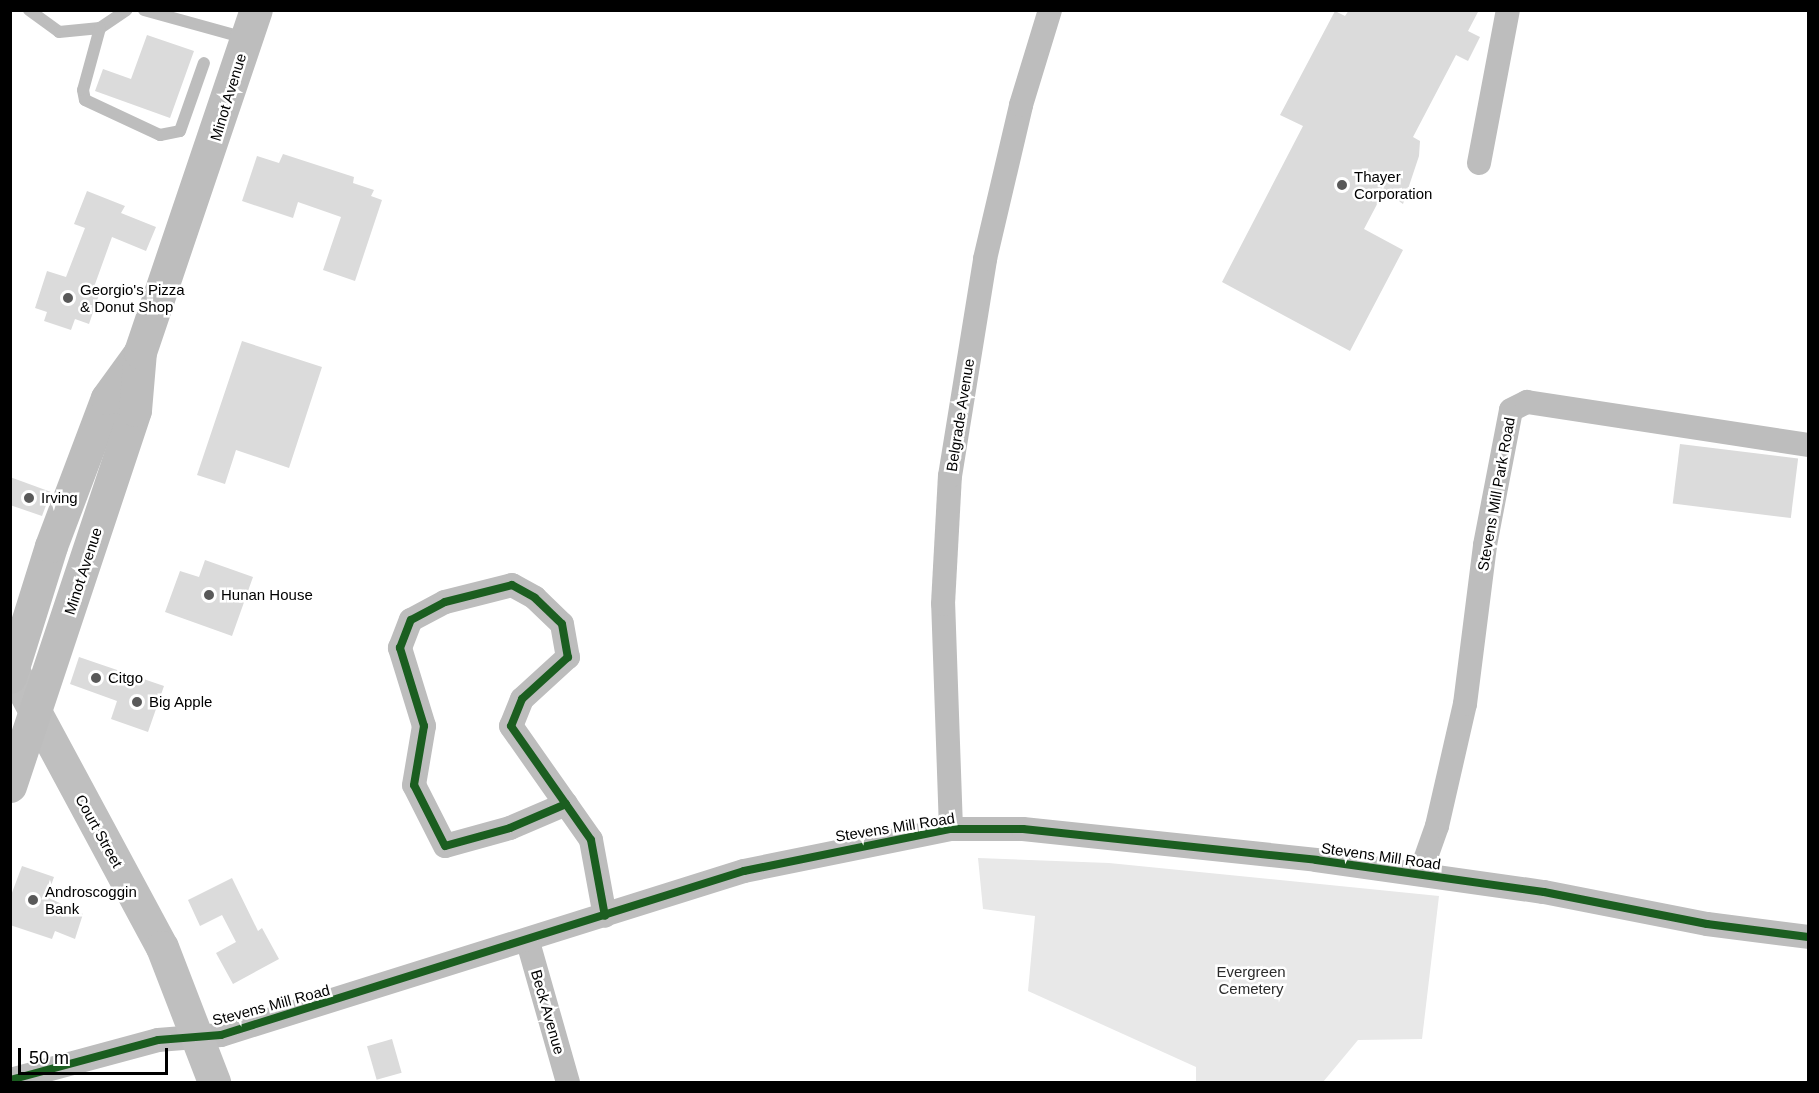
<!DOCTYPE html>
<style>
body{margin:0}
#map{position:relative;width:1819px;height:1093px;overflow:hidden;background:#fff;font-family:Helvetica,sans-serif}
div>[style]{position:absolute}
.green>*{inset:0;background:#e8e8e8}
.building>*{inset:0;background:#dbdbdb;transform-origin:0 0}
.lane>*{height:12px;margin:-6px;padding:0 6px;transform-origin:6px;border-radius:6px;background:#bdbdbd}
.street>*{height:24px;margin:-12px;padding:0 12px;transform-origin:12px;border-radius:12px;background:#bdbdbd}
.secondary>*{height:33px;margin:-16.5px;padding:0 16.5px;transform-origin:16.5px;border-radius:16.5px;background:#bfbfbf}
.primary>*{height:33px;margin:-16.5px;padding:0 16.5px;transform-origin:16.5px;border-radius:16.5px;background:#bdbdbd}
.cycleway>*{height:8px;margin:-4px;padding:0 4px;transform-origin:4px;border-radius:4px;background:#1b5e20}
.dots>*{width:16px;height:16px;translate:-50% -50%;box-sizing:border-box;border:3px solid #fff;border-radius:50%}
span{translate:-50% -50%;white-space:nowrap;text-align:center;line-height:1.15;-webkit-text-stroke:5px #fff;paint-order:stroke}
.street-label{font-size:15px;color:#000}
.poi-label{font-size:15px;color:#000}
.left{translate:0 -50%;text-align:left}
.park-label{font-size:15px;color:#2c2c2c}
.frame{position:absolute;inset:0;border:12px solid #000;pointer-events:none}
.scale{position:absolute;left:18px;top:1048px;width:150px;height:27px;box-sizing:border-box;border:3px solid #000;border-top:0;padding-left:8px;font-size:18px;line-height:21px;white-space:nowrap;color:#000;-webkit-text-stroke:4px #fff;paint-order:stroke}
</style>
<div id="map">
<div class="green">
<div style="clip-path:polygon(978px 858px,1109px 863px,1439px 896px,1422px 1039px,1358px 1040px,1323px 1082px,1196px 1082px,1196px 1067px,1028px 991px,1035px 916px,983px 909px)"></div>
</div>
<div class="building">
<div style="clip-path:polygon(1349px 10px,1479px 10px,1468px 31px,1480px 37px,1468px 61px,1456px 55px,1413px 137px,1420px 141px,1419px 156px,1403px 204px,1384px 191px,1364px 229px,1403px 250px,1350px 351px,1222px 282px,1303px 126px,1280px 115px,1335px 11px,1345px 16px)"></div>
<div style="clip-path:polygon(147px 35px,194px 51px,170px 118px,95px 91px,103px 69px,131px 79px)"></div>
<div style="clip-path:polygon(283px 154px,354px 177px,353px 183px,374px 190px,371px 196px,382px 200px,355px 281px,323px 270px,341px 217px,298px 202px,293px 218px,242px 201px,257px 156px,279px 163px)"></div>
<div style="clip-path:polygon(87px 191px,125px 206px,121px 213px,156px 227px,146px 251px,112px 237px,94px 287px,101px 289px,89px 324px,75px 319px,71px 330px,44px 321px,47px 312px,35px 308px,47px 271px,66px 277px,85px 228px,74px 224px)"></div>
<div style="clip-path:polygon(242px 341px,322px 367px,289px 468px,236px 450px,225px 484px,197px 475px)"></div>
<div style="left:1680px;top:444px;width:119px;height:60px;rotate:7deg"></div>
<div style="clip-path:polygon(10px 477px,51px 492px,42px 516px,10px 505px)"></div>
<div style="clip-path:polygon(205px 560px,253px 577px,232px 636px,165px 612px,180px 571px,199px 577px)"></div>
<div style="clip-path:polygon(79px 657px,164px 686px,148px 732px,111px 719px,117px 701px,70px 684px)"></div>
<div style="clip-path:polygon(22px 866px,54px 877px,47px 897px,83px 914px,75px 939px,55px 931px,52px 939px,10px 925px,10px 898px)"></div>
<div style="clip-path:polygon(232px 878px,258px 931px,262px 928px,279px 959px,233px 984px,216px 953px,236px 942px,222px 915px,200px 926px,188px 900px)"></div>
<div style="left:392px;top:1039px;width:35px;height:26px;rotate:74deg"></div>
</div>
<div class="lane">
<div style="left:29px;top:10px;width:37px;rotate:36deg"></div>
<div style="left:59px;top:32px;width:41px;rotate:-5.6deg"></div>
<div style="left:100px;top:28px;width:32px;rotate:-34deg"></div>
<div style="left:144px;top:10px;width:105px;rotate:15.5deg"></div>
<div style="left:100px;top:28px;width:64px;rotate:105.3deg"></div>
<div style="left:83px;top:90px;width:10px;rotate:79deg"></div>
<div style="left:85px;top:100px;width:83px;rotate:25deg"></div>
<div style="left:160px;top:135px;width:20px;rotate:-11deg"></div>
<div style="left:180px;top:131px;width:72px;rotate:-70.6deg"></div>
</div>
<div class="street">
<div style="left:1479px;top:163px;width:156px;rotate:-79.3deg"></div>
<div style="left:566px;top:804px;width:61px;rotate:156.8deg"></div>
<div style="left:510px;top:828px;width:67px;rotate:164.5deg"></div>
<div style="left:445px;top:846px;width:68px;rotate:-116.9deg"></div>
<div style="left:414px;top:785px;width:60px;rotate:-80.4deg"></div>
<div style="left:424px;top:726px;width:82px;rotate:-107.1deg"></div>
<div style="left:400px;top:648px;width:30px;rotate:-69deg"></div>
<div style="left:411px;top:620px;width:38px;rotate:-28deg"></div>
<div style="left:445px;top:602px;width:69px;rotate:-14.2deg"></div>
<div style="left:512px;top:585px;width:26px;rotate:29deg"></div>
<div style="left:535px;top:598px;width:37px;rotate:44deg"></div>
<div style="left:562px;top:624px;width:34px;rotate:80deg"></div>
<div style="left:568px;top:657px;width:62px;rotate:137.6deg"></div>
<div style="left:522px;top:699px;width:29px;rotate:112deg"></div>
<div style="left:511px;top:726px;width:139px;rotate:54.9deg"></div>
<div style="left:591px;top:840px;width:77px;rotate:79.6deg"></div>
<div style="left:951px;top:829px;width:225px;rotate:-92deg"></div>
<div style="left:943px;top:604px;width:128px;rotate:-86.9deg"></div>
<div style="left:950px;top:476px;width:220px;rotate:-80.8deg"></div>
<div style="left:985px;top:259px;width:158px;rotate:-76.8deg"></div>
<div style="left:1021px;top:105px;width:99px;rotate:-73deg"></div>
<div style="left:1420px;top:874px;width:51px;rotate:-70.5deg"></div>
<div style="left:1437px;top:826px;width:125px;rotate:-77.1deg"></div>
<div style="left:1465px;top:704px;width:160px;rotate:-82.8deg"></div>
<div style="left:1485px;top:545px;width:137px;rotate:-79.1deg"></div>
<div style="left:1511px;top:410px;width:18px;rotate:-27deg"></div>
<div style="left:1527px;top:402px;width:284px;rotate:8.7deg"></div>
<div style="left:528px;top:942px;width:146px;rotate:74.1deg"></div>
<div style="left:10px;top:1080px;width:153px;rotate:-15.1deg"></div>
<div style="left:158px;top:1040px;width:63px;rotate:-4.5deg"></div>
<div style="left:221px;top:1035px;width:548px;rotate:-17.41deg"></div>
<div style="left:744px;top:871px;width:211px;rotate:-11.5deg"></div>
<div style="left:951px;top:829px;width:72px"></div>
<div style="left:1023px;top:829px;width:295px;rotate:6deg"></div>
<div style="left:1316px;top:860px;width:230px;rotate:8deg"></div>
<div style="left:1544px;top:892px;width:166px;rotate:11.1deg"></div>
<div style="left:1707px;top:924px;width:102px;rotate:7.3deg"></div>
</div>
<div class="secondary">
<div style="left:10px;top:665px;width:320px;rotate:61.7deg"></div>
<div style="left:162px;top:947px;width:145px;rotate:68.9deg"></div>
</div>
<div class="primary">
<div style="left:10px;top:677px;width:137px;rotate:-72.6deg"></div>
<div style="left:51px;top:546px;width:158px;rotate:-69.3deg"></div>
<div style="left:107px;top:398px;width:54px;rotate:-54deg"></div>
<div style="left:10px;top:786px;width:396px;rotate:-71.6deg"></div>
<div style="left:135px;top:410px;width:58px;rotate:-85.1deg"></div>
<div style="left:140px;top:352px;width:361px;rotate:-71.3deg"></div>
</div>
<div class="cycleway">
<div style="left:566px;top:804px;width:61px;rotate:156.8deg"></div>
<div style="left:510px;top:828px;width:67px;rotate:164.5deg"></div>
<div style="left:445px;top:846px;width:68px;rotate:-116.9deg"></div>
<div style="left:414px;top:785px;width:60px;rotate:-80.4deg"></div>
<div style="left:424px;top:726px;width:82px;rotate:-107.1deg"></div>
<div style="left:400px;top:648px;width:30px;rotate:-69deg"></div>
<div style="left:411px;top:620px;width:38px;rotate:-28deg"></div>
<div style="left:445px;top:602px;width:69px;rotate:-14.2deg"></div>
<div style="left:512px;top:585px;width:26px;rotate:29deg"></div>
<div style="left:535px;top:598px;width:37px;rotate:44deg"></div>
<div style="left:562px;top:624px;width:34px;rotate:80deg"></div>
<div style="left:568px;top:657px;width:62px;rotate:137.6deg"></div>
<div style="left:522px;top:699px;width:29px;rotate:112deg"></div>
<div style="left:511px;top:726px;width:139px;rotate:54.9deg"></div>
<div style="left:591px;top:840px;width:77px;rotate:79.6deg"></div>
<div style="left:10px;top:1080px;width:153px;rotate:-15.1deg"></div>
<div style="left:158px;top:1040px;width:63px;rotate:-4.5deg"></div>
<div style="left:221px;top:1035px;width:548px;rotate:-17.41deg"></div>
<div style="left:744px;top:871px;width:211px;rotate:-11.5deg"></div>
<div style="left:951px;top:829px;width:72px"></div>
<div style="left:1023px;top:829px;width:295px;rotate:6deg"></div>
<div style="left:1316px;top:860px;width:230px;rotate:8deg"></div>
<div style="left:1544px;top:892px;width:166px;rotate:11.1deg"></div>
<div style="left:1707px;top:924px;width:102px;rotate:7.3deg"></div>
</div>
<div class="dots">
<div style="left:1342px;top:185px;background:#595959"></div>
<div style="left:68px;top:298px;background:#595959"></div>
<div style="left:29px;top:498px;background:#595959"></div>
<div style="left:209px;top:595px;background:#595959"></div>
<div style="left:96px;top:678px;background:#595959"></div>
<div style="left:137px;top:702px;background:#595959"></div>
<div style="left:33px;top:900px;background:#595959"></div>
</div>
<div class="street-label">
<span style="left:228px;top:97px;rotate:-73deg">Minot Avenue</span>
<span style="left:960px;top:415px;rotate:-81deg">Belgrade Avenue</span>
<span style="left:1496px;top:494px;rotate:-80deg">Stevens Mill Park Road</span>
<span style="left:83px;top:571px;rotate:-72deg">Minot Avenue</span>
<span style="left:895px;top:827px;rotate:-9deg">Stevens Mill Road</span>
<span style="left:99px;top:831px;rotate:61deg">Court Street</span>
<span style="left:1381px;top:856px;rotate:8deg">Stevens Mill Road</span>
<span style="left:271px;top:1005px;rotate:-15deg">Stevens Mill Road</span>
<span style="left:548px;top:1012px;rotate:74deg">Beck Avenue</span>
</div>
<div class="poi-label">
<span class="left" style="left:1354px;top:185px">Thayer<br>Corporation</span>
<span class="left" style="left:80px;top:298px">Georgio's Pizza<br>&amp; Donut Shop</span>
<span class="left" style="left:41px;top:498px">Irving</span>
<span class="left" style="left:221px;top:595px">Hunan House</span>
<span class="left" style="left:108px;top:678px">Citgo</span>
<span class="left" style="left:149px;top:702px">Big Apple</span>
<span class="left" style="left:45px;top:900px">Androscoggin<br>Bank</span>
</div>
<div class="park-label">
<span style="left:1251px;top:980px">Evergreen<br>Cemetery</span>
</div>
<div class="frame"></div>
<div class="scale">50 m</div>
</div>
